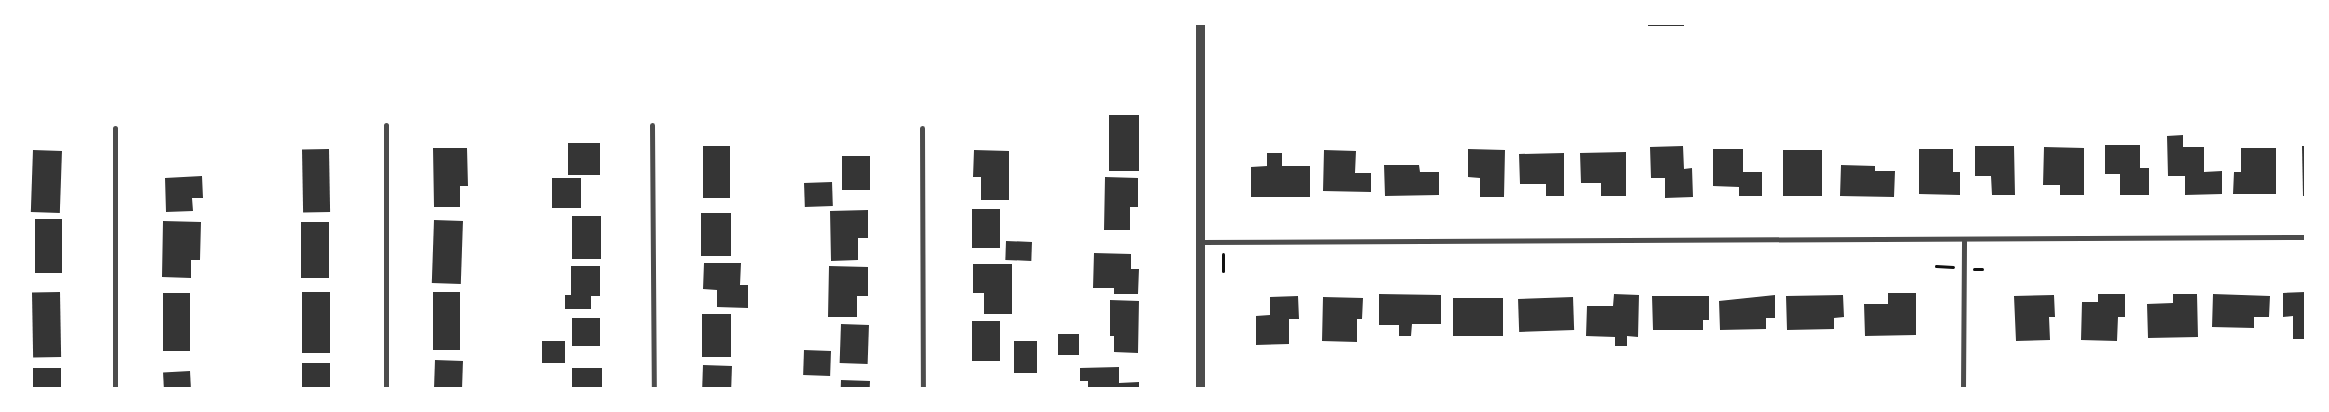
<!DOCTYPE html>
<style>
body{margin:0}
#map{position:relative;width:2329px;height:412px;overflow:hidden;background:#fff;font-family:Montserrat,sans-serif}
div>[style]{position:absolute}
.building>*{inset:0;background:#353535;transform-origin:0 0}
.path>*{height:3px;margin:-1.5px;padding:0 1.5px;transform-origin:1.5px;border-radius:1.5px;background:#111}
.minor>*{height:5px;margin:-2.5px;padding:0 2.5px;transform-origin:2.5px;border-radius:2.5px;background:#4c4c4c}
.tertiary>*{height:9px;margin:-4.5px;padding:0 4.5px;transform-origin:4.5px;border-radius:4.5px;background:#4c4c4c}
span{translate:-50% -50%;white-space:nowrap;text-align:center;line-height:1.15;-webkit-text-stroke:5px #fff;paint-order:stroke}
.frame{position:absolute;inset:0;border:25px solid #fff;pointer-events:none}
</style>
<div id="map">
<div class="building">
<div style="left:1648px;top:24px;width:36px;height:2px"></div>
<div style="left:1139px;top:115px;width:56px;height:30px;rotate:90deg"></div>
<div style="clip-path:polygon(2183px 135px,2183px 147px,2204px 147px,2204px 172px,2222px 171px,2222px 194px,2185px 195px,2185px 176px,2168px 176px,2167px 136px)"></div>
<div style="left:568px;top:143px;width:32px;height:32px"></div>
<div style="clip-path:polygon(2105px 145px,2140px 145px,2140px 168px,2149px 168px,2149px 195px,2120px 195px,2120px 174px,2105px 174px)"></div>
<div style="left:703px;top:146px;width:27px;height:52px"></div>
<div style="clip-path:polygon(1683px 146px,1684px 169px,1692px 168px,1693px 197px,1665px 198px,1665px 178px,1651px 178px,1650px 147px)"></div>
<div style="clip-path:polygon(1975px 146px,2014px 146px,2015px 195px,1992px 195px,1991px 176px,1975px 176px)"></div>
<div style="clip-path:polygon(2302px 146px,2305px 146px,2305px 196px,2303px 196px)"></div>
<div style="clip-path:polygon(2044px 147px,2084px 148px,2084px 195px,2060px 195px,2060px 185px,2043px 185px)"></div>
<div style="clip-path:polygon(433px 148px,467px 148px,468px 186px,460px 186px,460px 207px,434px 207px)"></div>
<div style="clip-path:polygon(2241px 148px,2276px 148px,2276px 194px,2233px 194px,2234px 172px,2241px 172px)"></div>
<div style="left:329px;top:149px;width:63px;height:27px;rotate:89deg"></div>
<div style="clip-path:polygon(1468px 149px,1505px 150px,1504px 197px,1480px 197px,1480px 178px,1468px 177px)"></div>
<div style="clip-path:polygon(1713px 149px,1743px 149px,1743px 172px,1762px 172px,1762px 196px,1739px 196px,1739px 187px,1713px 186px)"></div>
<div style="clip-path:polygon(1919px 149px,1953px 149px,1953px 172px,1960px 172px,1960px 195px,1919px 194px)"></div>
<div style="left:33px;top:150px;width:29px;height:62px;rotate:2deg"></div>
<div style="clip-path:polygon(974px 150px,1009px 151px,1009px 200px,981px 200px,981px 177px,973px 177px)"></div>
<div style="clip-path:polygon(1324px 150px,1356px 151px,1355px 173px,1371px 173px,1371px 192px,1323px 191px)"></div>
<div style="left:1783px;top:150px;width:39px;height:46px"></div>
<div style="clip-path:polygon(1626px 152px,1626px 196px,1601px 196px,1601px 183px,1581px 183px,1580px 153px)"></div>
<div style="clip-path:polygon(1267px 153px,1282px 153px,1282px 166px,1310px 166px,1310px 197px,1251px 197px,1251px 167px,1267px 166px)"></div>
<div style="clip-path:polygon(1564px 153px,1564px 196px,1546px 196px,1546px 184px,1520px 184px,1519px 154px)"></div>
<div style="left:870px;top:156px;width:34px;height:28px;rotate:90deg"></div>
<div style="clip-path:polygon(1384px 165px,1419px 165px,1420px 172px,1439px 172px,1439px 195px,1385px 196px)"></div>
<div style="clip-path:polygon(1841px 165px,1875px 166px,1875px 171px,1895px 171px,1894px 197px,1840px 196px)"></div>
<div style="clip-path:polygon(202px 176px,203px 198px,192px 198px,193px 211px,166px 212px,165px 178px)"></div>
<div style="clip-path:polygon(1105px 177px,1138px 178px,1138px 207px,1130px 207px,1130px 230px,1104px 230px)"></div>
<div style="left:552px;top:178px;width:29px;height:30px"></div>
<div style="left:832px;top:182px;width:24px;height:28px;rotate:88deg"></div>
<div style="left:972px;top:209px;width:28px;height:39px"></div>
<div style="clip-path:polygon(868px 210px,868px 238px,858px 238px,858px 260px,831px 261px,830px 211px)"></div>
<div style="left:701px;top:213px;width:30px;height:43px"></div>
<div style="left:572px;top:216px;width:29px;height:43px"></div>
<div style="left:35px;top:219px;width:27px;height:54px"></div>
<div style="left:434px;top:220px;width:29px;height:63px;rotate:2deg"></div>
<div style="clip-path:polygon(163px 221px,201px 222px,200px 260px,191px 260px,191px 278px,162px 277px)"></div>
<div style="left:301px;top:222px;width:28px;height:56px"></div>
<div style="left:1006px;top:241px;width:26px;height:19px;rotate:2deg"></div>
<div style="clip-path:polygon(1094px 253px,1131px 254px,1131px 269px,1139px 269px,1138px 294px,1114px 294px,1114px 288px,1093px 288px)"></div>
<div style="clip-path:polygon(704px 263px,741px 263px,740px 285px,748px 285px,748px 308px,717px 307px,717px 290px,703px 289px)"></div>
<div style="clip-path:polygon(973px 264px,1012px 264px,1012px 314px,984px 314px,984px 293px,973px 293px)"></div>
<div style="clip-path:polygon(571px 266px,600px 266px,600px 296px,591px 296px,591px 309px,565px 309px,565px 295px,571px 295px)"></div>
<div style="clip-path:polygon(829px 266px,868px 267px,868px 296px,857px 296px,857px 317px,828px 317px)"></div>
<div style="left:60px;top:292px;width:65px;height:28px;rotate:89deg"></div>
<div style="left:302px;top:292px;width:28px;height:61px"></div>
<div style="left:433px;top:292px;width:27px;height:58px"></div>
<div style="clip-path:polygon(2305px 292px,2305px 339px,2293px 339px,2293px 316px,2283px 317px,2283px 293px)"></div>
<div style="left:163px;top:293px;width:27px;height:58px"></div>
<div style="clip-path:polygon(1888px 293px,1916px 293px,1916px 335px,1865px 336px,1864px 304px,1888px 304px)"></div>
<div style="clip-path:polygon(1379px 294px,1441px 295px,1441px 324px,1412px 324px,1411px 336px,1399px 336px,1399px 325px,1379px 325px)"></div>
<div style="clip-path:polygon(1614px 294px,1639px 295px,1638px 337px,1627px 336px,1627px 346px,1615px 346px,1615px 337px,1586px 336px,1587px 306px,1613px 306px)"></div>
<div style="clip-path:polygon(2098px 294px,2125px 294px,2125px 317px,2118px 317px,2117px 341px,2081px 340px,2082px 302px,2098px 302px)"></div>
<div style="clip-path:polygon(2173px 294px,2197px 294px,2198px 337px,2148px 338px,2147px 304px,2173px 303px)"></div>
<div style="clip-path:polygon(2213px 294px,2270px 296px,2269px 317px,2254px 317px,2254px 328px,2212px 327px)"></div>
<div style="clip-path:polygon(1775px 295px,1775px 318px,1766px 318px,1766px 329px,1720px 330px,1719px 301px)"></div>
<div style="clip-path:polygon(1843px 295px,1844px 317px,1834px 318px,1834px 329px,1787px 330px,1786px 296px)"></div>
<div style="clip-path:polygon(2054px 295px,2055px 317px,2049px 317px,2050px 340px,2016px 341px,2014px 296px)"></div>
<div style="clip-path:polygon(1298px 296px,1299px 319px,1289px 319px,1289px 344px,1256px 345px,1256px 316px,1270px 315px,1270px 297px)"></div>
<div style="clip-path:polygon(1652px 296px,1709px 296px,1709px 320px,1703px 320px,1703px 330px,1653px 330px)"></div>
<div style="clip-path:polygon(1323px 297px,1363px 298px,1362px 319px,1357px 319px,1357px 342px,1322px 341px)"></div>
<div style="left:1573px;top:297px;width:33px;height:55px;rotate:88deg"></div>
<div style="left:1453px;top:298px;width:50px;height:38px"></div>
<div style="clip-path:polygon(1110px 300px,1139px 301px,1138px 353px,1114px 352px,1114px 336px,1110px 336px)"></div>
<div style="left:731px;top:314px;width:43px;height:29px;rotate:90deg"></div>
<div style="left:572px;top:318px;width:28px;height:28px"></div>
<div style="left:972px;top:321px;width:28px;height:40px"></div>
<div style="left:841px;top:324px;width:28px;height:39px;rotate:2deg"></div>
<div style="left:1079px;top:334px;width:21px;height:21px;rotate:90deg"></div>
<div style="left:542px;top:341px;width:23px;height:22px"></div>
<div style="left:1014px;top:341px;width:23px;height:32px"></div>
<div style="left:804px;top:350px;width:27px;height:25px;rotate:2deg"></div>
<div style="left:435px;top:360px;width:28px;height:28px;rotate:2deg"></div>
<div style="left:302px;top:363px;width:28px;height:25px"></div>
<div style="left:703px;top:365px;width:29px;height:23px;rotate:2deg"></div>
<div style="clip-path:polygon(1119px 367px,1119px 383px,1139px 382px,1139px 388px,1088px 388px,1088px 381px,1080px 381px,1080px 368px)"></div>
<div style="left:33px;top:368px;width:28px;height:20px"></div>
<div style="left:572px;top:368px;width:30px;height:20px"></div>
<div style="left:190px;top:371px;width:17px;height:27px;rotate:87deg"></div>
<div style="left:841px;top:380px;width:29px;height:8px;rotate:2deg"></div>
</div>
<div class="path">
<div style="left:1223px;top:254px;width:17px;rotate:90deg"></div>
<div style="left:1936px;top:266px;width:17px;rotate:3deg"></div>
<div style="left:1974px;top:269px;width:8px"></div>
</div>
<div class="minor">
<div style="left:652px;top:125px;width:263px;rotate:89.6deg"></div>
<div style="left:115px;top:128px;width:260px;rotate:90deg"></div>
<div style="left:922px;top:128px;width:260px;rotate:89.8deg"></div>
<div style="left:1200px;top:242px;width:1105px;rotate:-0.26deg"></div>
<div style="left:386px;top:388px;width:263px;rotate:-90deg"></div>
<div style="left:1963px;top:388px;width:147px;rotate:-89.6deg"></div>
</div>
<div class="tertiary">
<div style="left:1200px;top:24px;width:364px;rotate:90deg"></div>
</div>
<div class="frame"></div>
</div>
